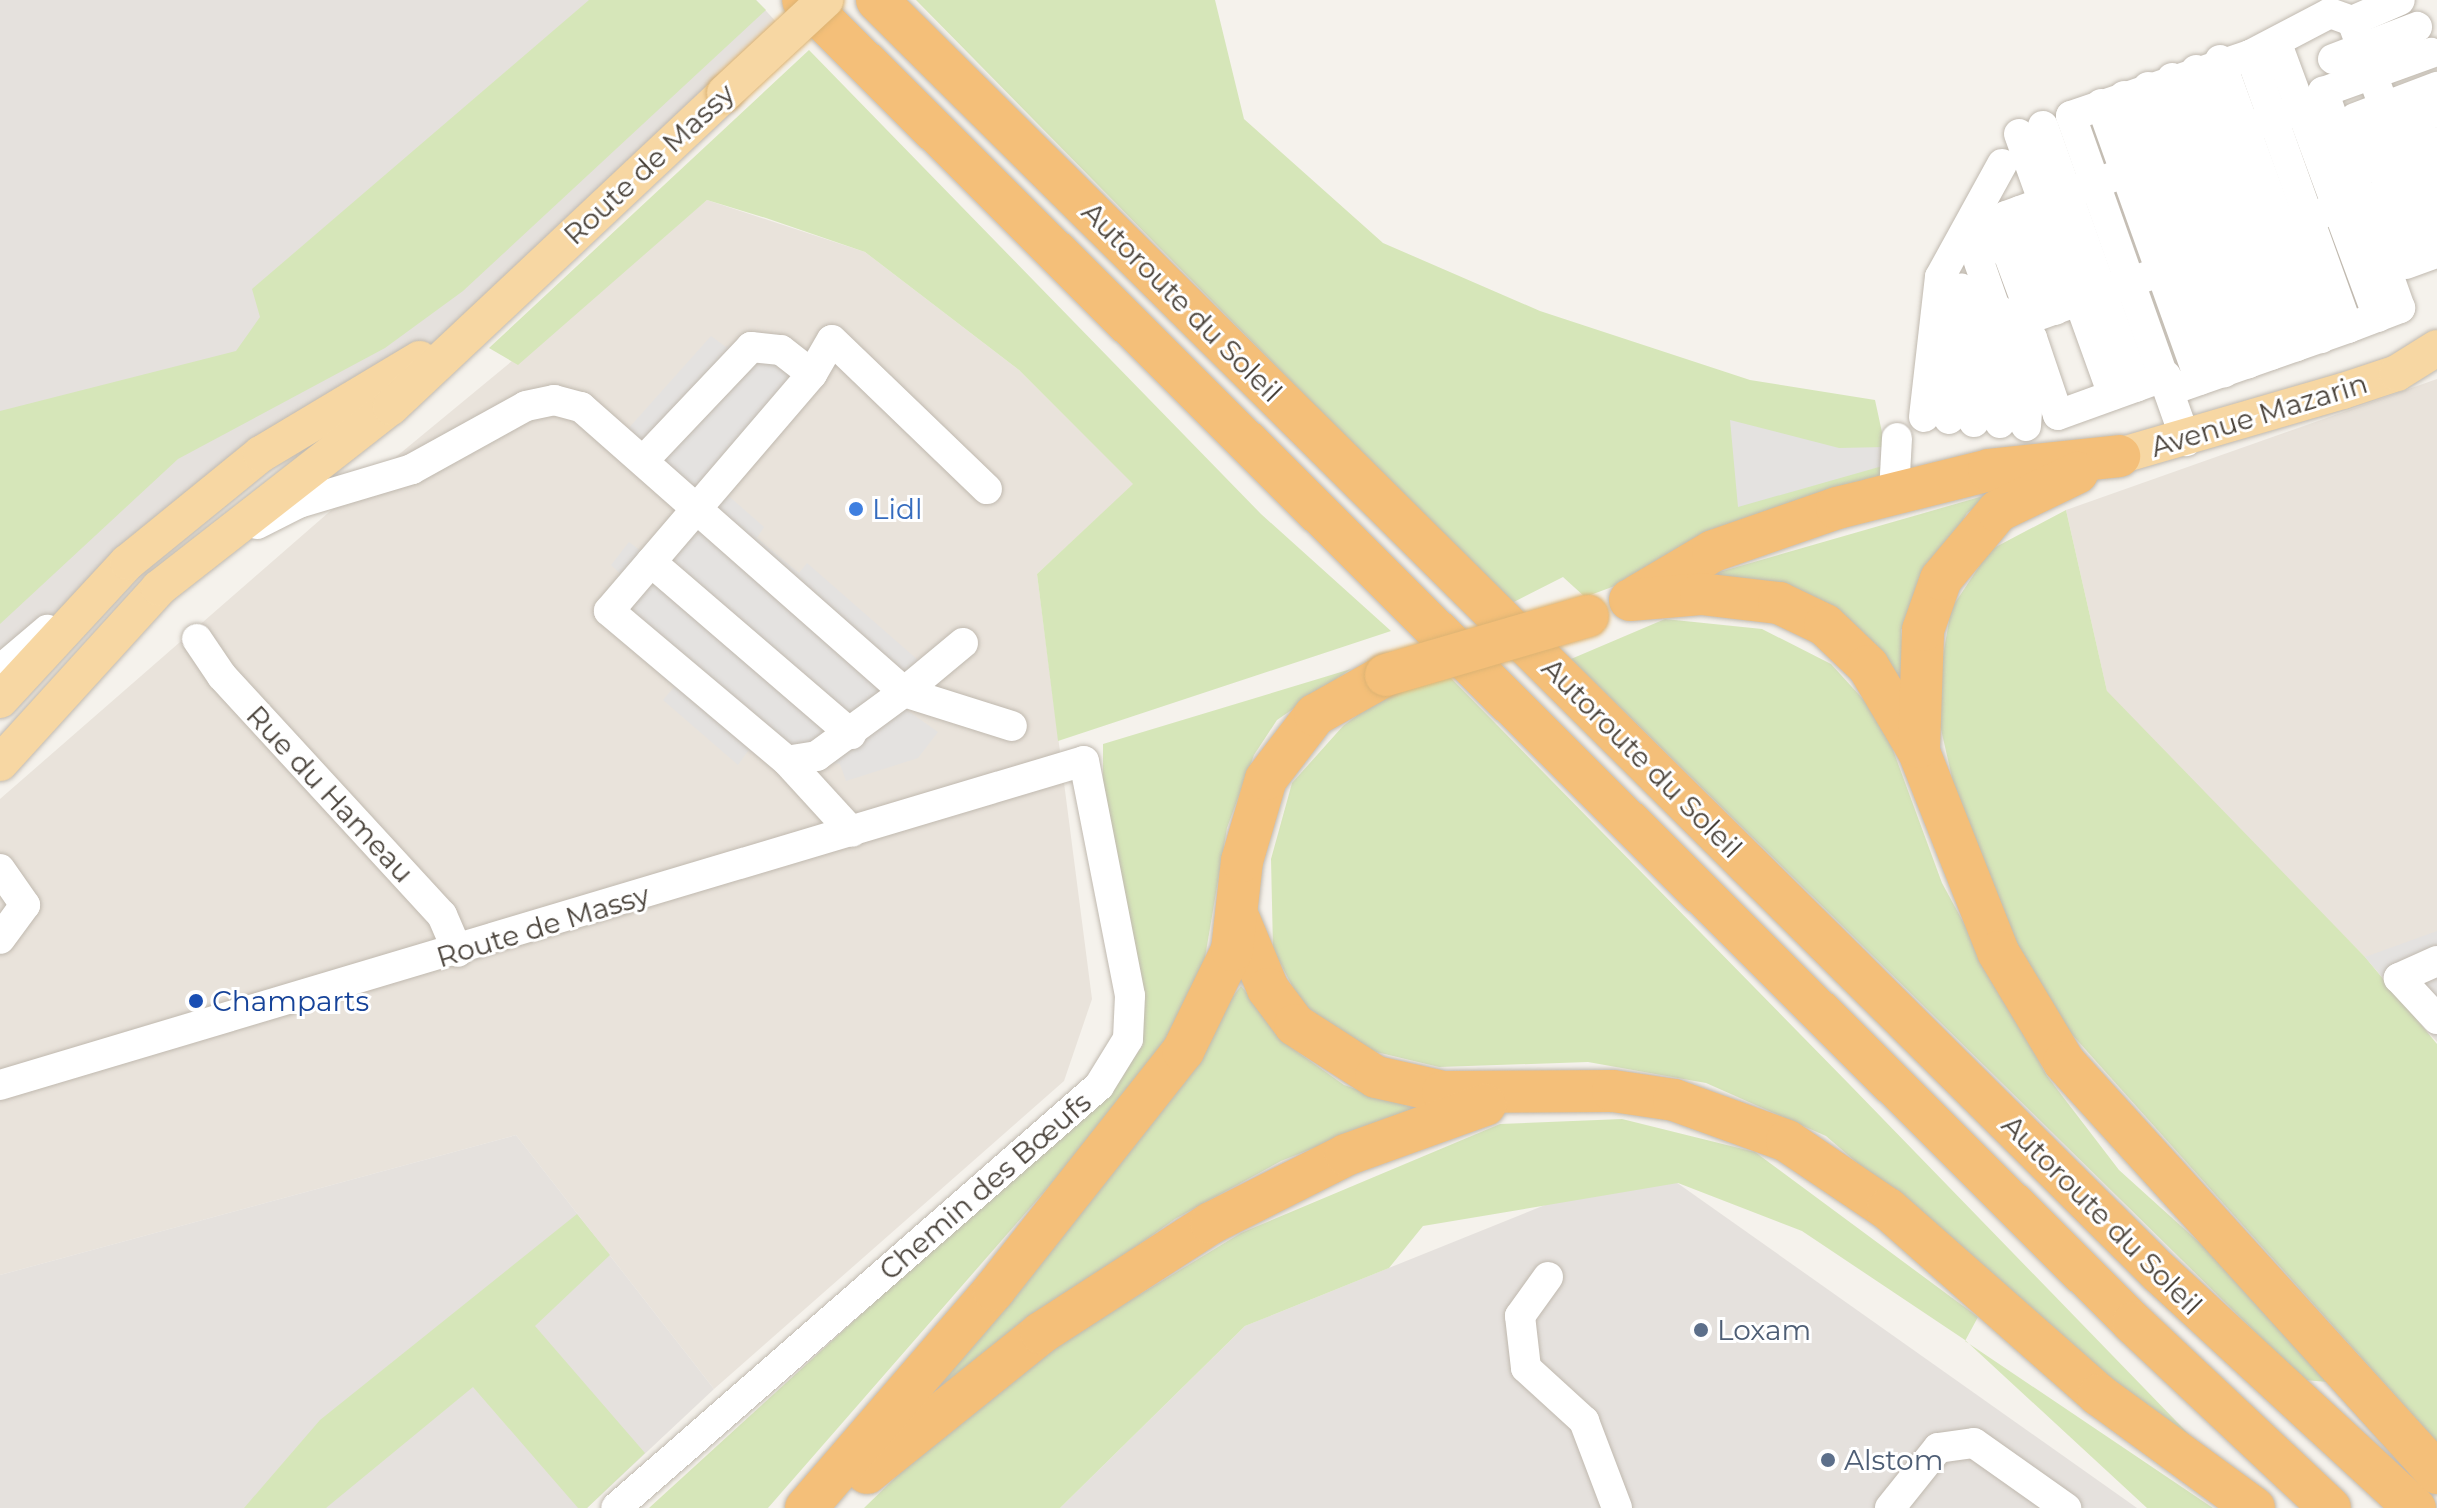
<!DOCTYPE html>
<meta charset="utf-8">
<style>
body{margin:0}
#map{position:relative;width:2437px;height:1508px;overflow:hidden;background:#f5f2ec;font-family:Montserrat,sans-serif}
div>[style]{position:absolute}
.residential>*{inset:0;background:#e9e3db}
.industrial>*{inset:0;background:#e5e1dd}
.green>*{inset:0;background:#d6e6b9}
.parking>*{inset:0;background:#e4e2e0}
.roads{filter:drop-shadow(0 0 2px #c0b9af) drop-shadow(0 0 2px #c0b9af)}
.minor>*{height:30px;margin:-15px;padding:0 15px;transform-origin:15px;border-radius:15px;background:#fff}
.major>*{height:36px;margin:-18px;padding:0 18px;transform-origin:18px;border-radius:18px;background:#f7d7a3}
.highway>*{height:42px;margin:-21px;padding:0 21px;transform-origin:21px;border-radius:21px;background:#f4bf79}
.bridges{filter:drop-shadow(0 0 2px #dcb373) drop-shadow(0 0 2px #dcb373)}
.major-bridge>*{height:36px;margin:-18px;padding:0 18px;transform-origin:18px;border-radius:18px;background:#f7d7a3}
.highway-bridge>*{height:42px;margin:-21px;padding:0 21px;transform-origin:21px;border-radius:21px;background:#f4bf79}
.dots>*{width:22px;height:22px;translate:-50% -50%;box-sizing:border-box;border:4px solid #fff;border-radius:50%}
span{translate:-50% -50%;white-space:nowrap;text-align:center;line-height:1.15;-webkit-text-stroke:6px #fff;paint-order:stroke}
.street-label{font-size:28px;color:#49423a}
.shop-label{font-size:28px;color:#366cbe}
.left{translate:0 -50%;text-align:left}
.transit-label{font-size:28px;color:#164399}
.service-label{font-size:28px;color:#4e5e75}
</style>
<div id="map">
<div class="residential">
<div style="clip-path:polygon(707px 200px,865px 252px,1019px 370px,1134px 484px,1037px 574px,1092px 999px,1064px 1081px,714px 1389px,516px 1135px,0 1275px,0 799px,328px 513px)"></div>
<div style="clip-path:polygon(2437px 379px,2437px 1042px,2365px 957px,2109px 700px,2066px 510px)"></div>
</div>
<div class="industrial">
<div style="clip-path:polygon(0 0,756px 0,792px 39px,473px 327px,261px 454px,0 700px)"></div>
<div style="clip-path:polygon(516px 1135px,714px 1389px,587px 1508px,0 1508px,0 1275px)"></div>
<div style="clip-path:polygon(1649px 1163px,2137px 1508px,1060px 1508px,1245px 1326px)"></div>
</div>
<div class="green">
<div style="clip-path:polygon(589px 0,756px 0,766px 10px,463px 291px,385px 348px,178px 459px,0 624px,0 411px,236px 351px,260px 317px,252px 289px)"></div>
<div style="clip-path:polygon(916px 0,1215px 0,1244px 119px,1383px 243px,1540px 311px,1750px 380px,1875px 400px,1893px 483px,1585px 597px,1563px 577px,1510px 604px)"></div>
<div style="clip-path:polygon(809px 50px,1261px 514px,1391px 631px,1058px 741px,1037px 574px,1133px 484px,1019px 370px,865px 252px,766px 218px,707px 200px,518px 365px,489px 348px)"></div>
<div style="clip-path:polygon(1997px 492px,1967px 513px,1901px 630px,1905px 685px,1880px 651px,1709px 575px)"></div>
<div style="clip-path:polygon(2066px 510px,2107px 691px,2365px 957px,2437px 1044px,2437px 1442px,2060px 1021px,1972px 865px,1935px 703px,1951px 609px,1990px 550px)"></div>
<div style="clip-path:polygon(1665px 619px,1762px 629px,1831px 664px,1882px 720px,1942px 883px,2047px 1076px,2119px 1170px,2212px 1254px,2328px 1382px,2304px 1380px,1571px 659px)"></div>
<div style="clip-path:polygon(1351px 669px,1277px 720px,1254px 755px,1227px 828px,1200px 987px,1160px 1059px,768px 1508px,649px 1508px,1119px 1079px,1143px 1045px,1138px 970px,1103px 787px,1103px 744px)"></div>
<div style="clip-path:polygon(1448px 675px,1850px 1085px,2207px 1453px,2142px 1408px,1826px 1136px,1706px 1083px,1588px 1062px,1439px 1067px,1368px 1050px,1301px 1003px,1273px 949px,1271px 859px,1292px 783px,1343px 726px,1387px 693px)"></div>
<div style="clip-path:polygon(1241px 986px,1292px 1048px,1344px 1085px,1414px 1108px,1281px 1161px,1175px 1219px,918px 1403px)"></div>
<div style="clip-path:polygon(1622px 1119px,1755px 1152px,1978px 1317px,1965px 1341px,2213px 1508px,2147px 1508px,1965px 1340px,1802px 1231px,1678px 1183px,1423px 1226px,1389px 1268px,1245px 1326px,1060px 1508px,864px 1508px,933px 1441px,1048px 1350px,1241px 1233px,1500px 1124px)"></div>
<div style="clip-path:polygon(577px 1214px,610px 1255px,535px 1326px,645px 1453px,587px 1508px,578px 1508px,473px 1387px,326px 1508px,244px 1508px,320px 1420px)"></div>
</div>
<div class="parking">
<div style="clip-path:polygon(711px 336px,726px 347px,753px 336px,780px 337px,809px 351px,723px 491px,764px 527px,757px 538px,799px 573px,807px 563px,919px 661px,887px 696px,938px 732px,918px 758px,846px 781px,840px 764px,748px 751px,738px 765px,663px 700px,674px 687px,592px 614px,623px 576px,611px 565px,629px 542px,645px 554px,682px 507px,610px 449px)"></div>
<div style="clip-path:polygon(1730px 420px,1839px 448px,1885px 447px,1886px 465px,1738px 507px)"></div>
<div style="clip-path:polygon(2437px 931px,2437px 1040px,2365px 957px)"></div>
</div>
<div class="roads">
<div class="minor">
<div style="left:2352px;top:21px;width:52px;rotate:-23.6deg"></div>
<div style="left:2277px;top:44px;width:291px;rotate:69.7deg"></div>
<div style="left:2250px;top:55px;width:90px;rotate:-27.7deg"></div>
<div style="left:2330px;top:13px;width:23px;rotate:20deg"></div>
<div style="left:2352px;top:21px;width:241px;rotate:69.4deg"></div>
<div style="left:2333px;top:59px;width:90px;rotate:-20.9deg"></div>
<div style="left:2220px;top:60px;width:296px;rotate:70deg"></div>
<div style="left:2196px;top:70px;width:294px;rotate:70.1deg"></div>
<div style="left:2172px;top:78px;width:294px;rotate:70.3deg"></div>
<div style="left:2148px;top:87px;width:294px;rotate:70.1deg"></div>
<div style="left:2124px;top:96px;width:294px;rotate:70.1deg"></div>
<div style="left:2326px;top:99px;width:8px;rotate:-113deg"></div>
<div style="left:2323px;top:92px;width:115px;rotate:-19.9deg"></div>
<div style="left:2101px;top:104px;width:293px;rotate:70.3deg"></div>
<div style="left:2355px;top:118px;width:88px;rotate:-20.7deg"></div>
<div style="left:2043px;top:126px;width:277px;rotate:70.4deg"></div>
<div style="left:2019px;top:134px;width:277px;rotate:70.2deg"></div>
<div style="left:2362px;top:142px;width:81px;rotate:-22.5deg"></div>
<div style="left:2352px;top:174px;width:91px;rotate:-20.6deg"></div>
<div style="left:2381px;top:194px;width:61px;rotate:-22.3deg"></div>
<div style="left:2020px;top:211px;width:105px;rotate:70.5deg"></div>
<div style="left:2388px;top:215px;width:53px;rotate:-21.2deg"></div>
<div style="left:1998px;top:226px;width:98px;rotate:69.7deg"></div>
<div style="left:2397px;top:239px;width:43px;rotate:-20.6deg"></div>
<div style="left:2406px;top:264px;width:33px;rotate:-20deg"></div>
<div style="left:2348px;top:328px;width:56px;rotate:-21deg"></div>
<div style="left:2400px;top:308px;width:222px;rotate:-109.5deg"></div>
<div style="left:2326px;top:99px;width:341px;rotate:159.9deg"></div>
<div style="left:2006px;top:216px;width:53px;rotate:120.4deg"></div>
<div style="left:1979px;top:262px;width:49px;rotate:70.8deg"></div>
<div style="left:1995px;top:308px;width:29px;rotate:29deg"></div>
<div style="left:2020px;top:322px;width:363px;rotate:-19.8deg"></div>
<div style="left:812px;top:374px;width:39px;rotate:-60deg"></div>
<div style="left:832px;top:340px;width:215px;rotate:43.9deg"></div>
<div style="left:2171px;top:390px;width:188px;rotate:-19.3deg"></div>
<div style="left:2348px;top:328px;width:290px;rotate:-109.7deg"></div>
<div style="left:2250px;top:55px;width:189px;rotate:161.2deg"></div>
<div style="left:2071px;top:116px;width:345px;rotate:70.5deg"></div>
<div style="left:1924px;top:417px;width:141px;rotate:-83.5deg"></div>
<div style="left:1940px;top:277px;width:129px;rotate:-61.2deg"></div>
<div style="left:1949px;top:419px;width:131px;rotate:-84.7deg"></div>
<div style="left:1974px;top:422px;width:120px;rotate:-85.2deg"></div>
<div style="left:2000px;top:423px;width:107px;rotate:-85.2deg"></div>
<div style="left:2026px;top:426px;width:88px;rotate:-86.1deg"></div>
<div style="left:2032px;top:338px;width:81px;rotate:71.3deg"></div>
<div style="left:2058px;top:415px;width:115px;rotate:-19.9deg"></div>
<div style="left:643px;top:461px;width:157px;rotate:-46.5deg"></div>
<div style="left:751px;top:347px;width:30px;rotate:6deg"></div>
<div style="left:781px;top:350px;width:39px;rotate:38deg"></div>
<div style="left:812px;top:374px;width:312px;rotate:130.6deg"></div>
<div style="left:609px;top:611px;width:233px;rotate:40.1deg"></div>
<div style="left:787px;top:761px;width:96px;rotate:47.5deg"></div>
<div style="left:1894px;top:492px;width:54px;rotate:-86.8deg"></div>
<div style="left:257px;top:524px;width:47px;rotate:-26.6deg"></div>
<div style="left:299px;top:503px;width:118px;rotate:-16.7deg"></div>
<div style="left:412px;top:469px;width:130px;rotate:-28.9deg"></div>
<div style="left:526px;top:406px;width:29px;rotate:-12deg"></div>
<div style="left:554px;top:400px;width:28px;rotate:15deg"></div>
<div style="left:581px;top:407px;width:431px;rotate:41.4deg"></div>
<div style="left:904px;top:692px;width:108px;rotate:143.7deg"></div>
<div style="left:817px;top:756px;width:30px;rotate:171deg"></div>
<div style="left:651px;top:562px;width:264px;rotate:40.7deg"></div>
<div style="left:197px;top:639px;width:45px;rotate:56deg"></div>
<div style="left:222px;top:676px;width:325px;rotate:47.4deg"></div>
<div style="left:442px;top:915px;width:40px;rotate:66.6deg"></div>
<div style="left:963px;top:643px;width:77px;rotate:140.3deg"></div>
<div style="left:904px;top:692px;width:113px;rotate:17.5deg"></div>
<div style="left:0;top:670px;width:62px;rotate:-40.4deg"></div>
<div style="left:0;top:869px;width:44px;rotate:55.2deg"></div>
<div style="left:25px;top:905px;width:42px;rotate:126.3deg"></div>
<div style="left:2437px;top:961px;width:42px;rotate:155.9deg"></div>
<div style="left:2399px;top:978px;width:56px;rotate:47.2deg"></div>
<div style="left:0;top:1085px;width:1131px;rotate:-16.64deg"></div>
<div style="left:1084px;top:761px;width:239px;rotate:78.9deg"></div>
<div style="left:1130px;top:996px;width:43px;rotate:92.7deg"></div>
<div style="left:1128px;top:1039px;width:55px;rotate:121.7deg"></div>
<div style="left:1099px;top:1086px;width:641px;rotate:138.86deg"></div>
<div style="left:1548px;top:1277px;width:48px;rotate:125.7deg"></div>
<div style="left:1520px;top:1316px;width:52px;rotate:83.4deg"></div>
<div style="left:1526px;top:1368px;width:79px;rotate:42.4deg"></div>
<div style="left:1584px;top:1421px;width:93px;rotate:69.2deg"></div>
<div style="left:1890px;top:1508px;width:77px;rotate:-51.3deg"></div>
<div style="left:1938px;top:1448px;width:36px;rotate:-8deg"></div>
<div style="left:1974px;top:1443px;width:113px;rotate:35.2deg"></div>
</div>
<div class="major">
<div style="left:2119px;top:456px;width:233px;rotate:-16.2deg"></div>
<div style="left:2343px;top:391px;width:57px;rotate:-18.4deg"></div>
<div style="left:2397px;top:373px;width:47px;rotate:-32deg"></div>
<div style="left:0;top:700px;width:188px;rotate:-47.2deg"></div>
<div style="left:128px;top:562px;width:171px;rotate:-39.1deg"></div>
<div style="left:261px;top:454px;width:185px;rotate:-30.9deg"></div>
<div style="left:0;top:763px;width:236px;rotate:-47.7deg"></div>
<div style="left:159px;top:588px;width:294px;rotate:-38deg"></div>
<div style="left:391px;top:407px;width:458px;rotate:-43.2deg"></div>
</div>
<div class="highway">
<div style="left:803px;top:0;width:1876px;rotate:44.85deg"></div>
<div style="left:2133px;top:1323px;width:270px;rotate:43.2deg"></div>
<div style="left:877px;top:0;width:1807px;rotate:44.78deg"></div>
<div style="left:2160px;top:1273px;width:347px;rotate:42.7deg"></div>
<div style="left:1637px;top:596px;width:88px;rotate:-30.6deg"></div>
<div style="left:1713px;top:551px;width:131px;rotate:-19.1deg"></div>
<div style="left:1837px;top:508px;width:157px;rotate:-14deg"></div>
<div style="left:1989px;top:470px;width:131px;rotate:-6.1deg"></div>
<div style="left:1630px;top:600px;width:71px;rotate:-4.8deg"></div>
<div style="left:1701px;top:594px;width:79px;rotate:6.6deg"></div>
<div style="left:1779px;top:603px;width:51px;rotate:25.6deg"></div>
<div style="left:1825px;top:625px;width:59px;rotate:43.6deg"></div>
<div style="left:1868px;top:666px;width:100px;rotate:59.3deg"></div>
<div style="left:1919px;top:752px;width:215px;rotate:68.4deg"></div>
<div style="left:1998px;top:952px;width:128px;rotate:59deg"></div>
<div style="left:2064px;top:1062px;width:555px;rotate:47.77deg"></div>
<div style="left:1919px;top:747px;width:117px;rotate:-88deg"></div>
<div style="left:1923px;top:630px;width:54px;rotate:-70.6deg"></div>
<div style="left:1941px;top:579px;width:89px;rotate:-50deg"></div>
<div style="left:1998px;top:511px;width:88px;rotate:-25.7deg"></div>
<div style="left:1239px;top:919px;width:76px;rotate:67.5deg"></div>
<div style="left:1268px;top:989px;width:45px;rotate:53.1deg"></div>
<div style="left:1295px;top:1025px;width:96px;rotate:32.7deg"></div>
<div style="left:1376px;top:1077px;width:69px;rotate:12.6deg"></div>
<div style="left:1443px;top:1092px;width:170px;rotate:-0.3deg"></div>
<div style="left:1613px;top:1091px;width:62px;rotate:8.4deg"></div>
<div style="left:1674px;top:1100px;width:120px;rotate:19.9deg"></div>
<div style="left:1787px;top:1141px;width:122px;rotate:34deg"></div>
<div style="left:1888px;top:1209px;width:281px;rotate:41.4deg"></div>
<div style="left:2099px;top:1395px;width:192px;rotate:36.1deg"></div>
<div style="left:867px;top:1473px;width:223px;rotate:-38.8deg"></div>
<div style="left:1041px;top:1333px;width:202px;rotate:-32.9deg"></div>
<div style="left:1211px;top:1223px;width:151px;rotate:-26.7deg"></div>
<div style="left:1346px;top:1155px;width:148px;rotate:-19.8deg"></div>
<div style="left:806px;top:1508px;width:288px;rotate:-49.2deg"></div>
<div style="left:994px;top:1290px;width:305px;rotate:-51.7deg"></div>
<div style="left:1183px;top:1051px;width:112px;rotate:-64.1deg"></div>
<div style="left:1232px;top:950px;width:90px;rotate:-83.6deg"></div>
<div style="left:1242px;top:861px;width:85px;rotate:-73.7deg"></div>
<div style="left:1266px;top:779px;width:81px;rotate:-52.6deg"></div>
<div style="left:1315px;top:715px;width:81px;rotate:-29.4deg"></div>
</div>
</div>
<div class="bridges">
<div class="major-bridge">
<div style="left:725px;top:93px;width:137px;rotate:-42.9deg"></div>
</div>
<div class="highway-bridge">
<div style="left:1386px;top:675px;width:210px;rotate:-16.3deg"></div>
</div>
</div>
<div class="dots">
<div style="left:856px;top:509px;background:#3f7fe0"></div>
<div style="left:196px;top:1001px;background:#1a4fb4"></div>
<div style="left:1701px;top:1330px;background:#5c6f8a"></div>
<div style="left:1828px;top:1460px;background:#5c6f8a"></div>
</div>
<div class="street-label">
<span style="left:649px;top:164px;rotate:-43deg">Route de Massy</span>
<span style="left:1182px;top:302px;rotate:45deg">Autoroute du Soleil</span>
<span style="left:2259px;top:415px;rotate:-17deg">Avenue Mazarin</span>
<span style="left:1642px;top:758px;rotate:45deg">Autoroute du Soleil</span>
<span style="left:330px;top:794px;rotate:47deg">Rue du Hameau</span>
<span style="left:543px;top:926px;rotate:-17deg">Route de Massy</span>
<span style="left:985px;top:1186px;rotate:-41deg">Chemin des Bœufs</span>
<span style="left:2102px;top:1215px;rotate:45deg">Autoroute du Soleil</span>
</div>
<div class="shop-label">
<span class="left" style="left:872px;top:509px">Lidl</span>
</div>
<div class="transit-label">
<span class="left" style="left:212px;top:1001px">Champarts</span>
</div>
<div class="service-label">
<span class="left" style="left:1717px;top:1330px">Loxam</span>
<span class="left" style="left:1844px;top:1460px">Alstom</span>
</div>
</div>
